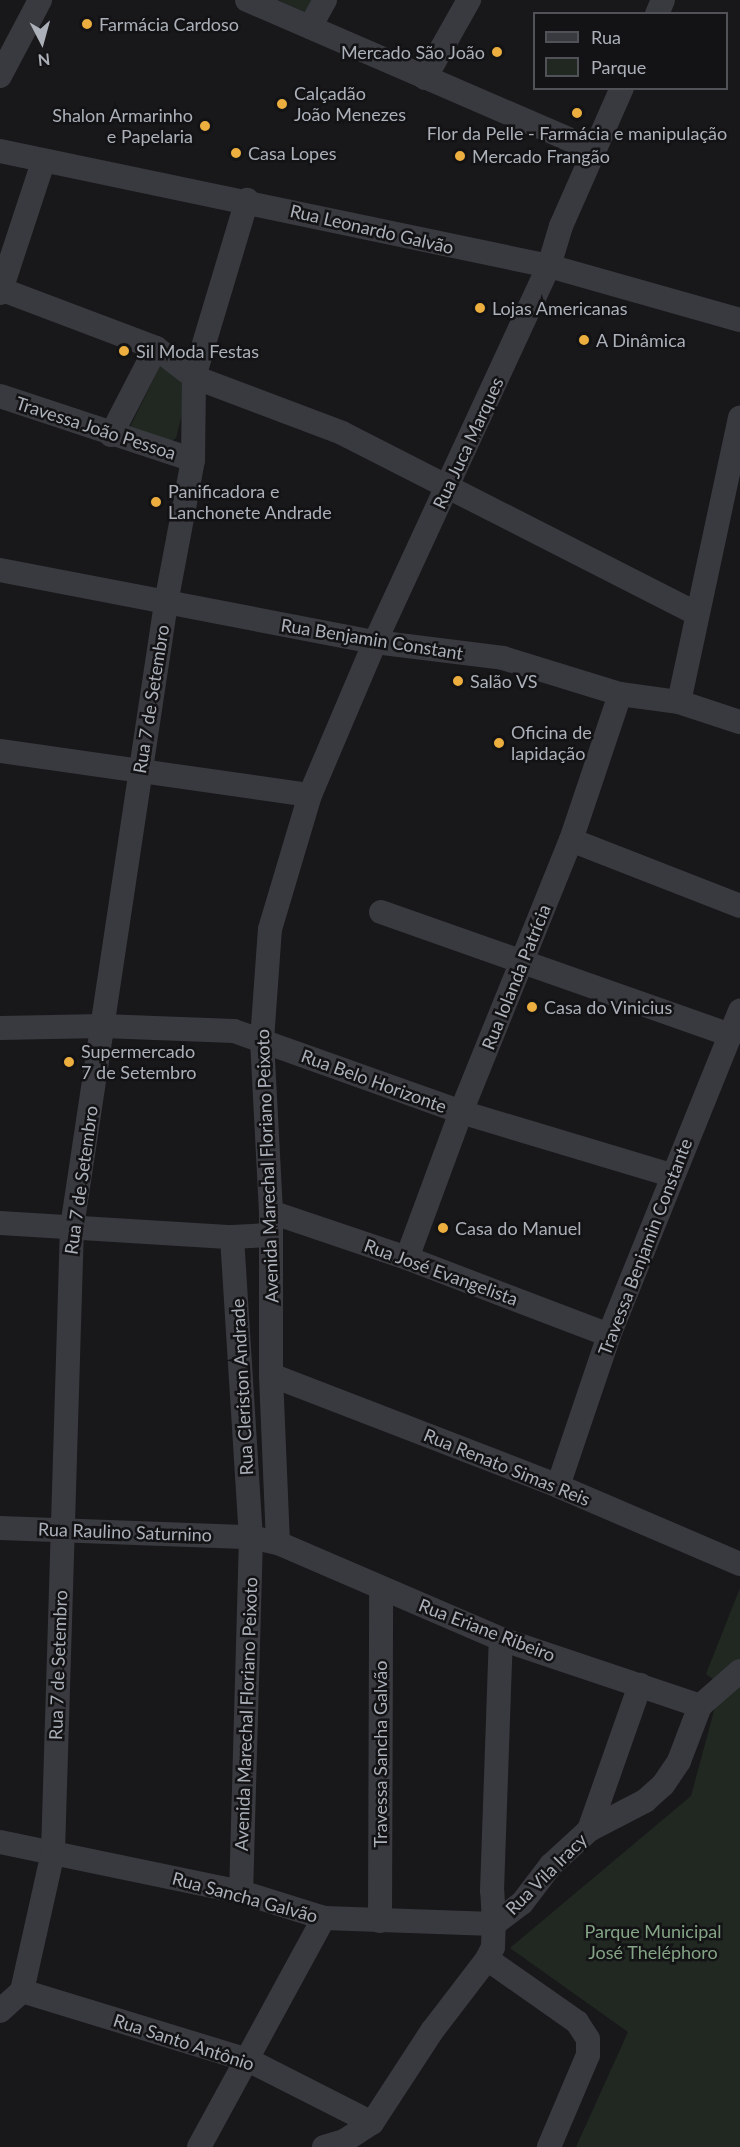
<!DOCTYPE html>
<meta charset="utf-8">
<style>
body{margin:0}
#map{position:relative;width:740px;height:2147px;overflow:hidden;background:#18181a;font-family:Lato,sans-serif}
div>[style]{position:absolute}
.green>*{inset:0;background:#202821}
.minor>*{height:24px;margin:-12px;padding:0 12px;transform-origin:12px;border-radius:12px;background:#393a3f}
.dots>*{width:16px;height:16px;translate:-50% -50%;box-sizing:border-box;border:3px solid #131315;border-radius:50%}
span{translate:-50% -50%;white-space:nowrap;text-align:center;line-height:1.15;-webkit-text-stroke:5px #131315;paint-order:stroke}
.poi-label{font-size:18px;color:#abb0b9}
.left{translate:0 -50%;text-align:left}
.right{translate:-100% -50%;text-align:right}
.street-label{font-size:18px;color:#abb0b9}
.park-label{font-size:18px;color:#83a384}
.legend{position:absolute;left:533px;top:12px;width:195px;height:78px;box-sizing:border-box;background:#131315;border:2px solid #505257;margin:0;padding:8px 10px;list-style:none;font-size:18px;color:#abb0b9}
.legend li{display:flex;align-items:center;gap:12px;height:30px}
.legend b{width:30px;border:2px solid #505257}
.north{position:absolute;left:12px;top:12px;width:60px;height:60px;-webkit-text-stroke:4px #131315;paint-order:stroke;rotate:174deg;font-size:16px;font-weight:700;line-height:24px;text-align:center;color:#abb0b9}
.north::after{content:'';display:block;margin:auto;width:21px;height:27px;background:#abb0b9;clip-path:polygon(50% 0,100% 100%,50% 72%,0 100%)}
</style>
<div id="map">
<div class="green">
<div style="clip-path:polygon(278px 0,312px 0,305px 12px)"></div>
<div style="clip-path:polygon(160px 366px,182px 373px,184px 406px,176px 438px,169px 443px,130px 427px)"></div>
<div style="clip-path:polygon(740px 1588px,740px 2147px,576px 2147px,628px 2032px,510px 1948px,691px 1796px,721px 1685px,706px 1674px)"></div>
</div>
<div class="minor">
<div style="left:247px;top:0;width:378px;rotate:23.4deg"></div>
<div style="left:657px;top:14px;width:15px;rotate:-67deg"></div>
<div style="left:310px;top:27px;width:31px;rotate:-61deg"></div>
<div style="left:0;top:76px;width:86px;rotate:-62.2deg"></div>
<div style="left:425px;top:78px;width:90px;rotate:-60.6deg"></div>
<div style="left:0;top:151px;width:561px;rotate:11.83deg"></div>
<div style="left:549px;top:266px;width:198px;rotate:15.8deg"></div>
<div style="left:0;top:289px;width:167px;rotate:20.7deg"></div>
<div style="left:156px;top:348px;width:48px;rotate:37.3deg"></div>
<div style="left:194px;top:377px;width:158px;rotate:20.7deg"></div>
<div style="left:342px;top:433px;width:396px;rotate:27deg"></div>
<div style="left:0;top:293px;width:138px;rotate:-71.8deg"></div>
<div style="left:0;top:396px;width:203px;rotate:18.3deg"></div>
<div style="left:111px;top:435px;width:98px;rotate:-62.7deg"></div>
<div style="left:0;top:570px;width:382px;rotate:10.9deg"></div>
<div style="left:375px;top:642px;width:129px;rotate:7.1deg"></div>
<div style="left:503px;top:658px;width:122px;rotate:17.1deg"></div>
<div style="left:620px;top:694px;width:60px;rotate:7.7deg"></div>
<div style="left:679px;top:702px;width:64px;rotate:18.2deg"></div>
<div style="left:679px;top:702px;width:291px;rotate:-77.9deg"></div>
<div style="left:0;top:751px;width:313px;rotate:8.1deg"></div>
<div style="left:571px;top:840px;width:181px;rotate:21.3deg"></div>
<div style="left:381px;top:912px;width:371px;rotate:19.4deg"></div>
<div style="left:0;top:1028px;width:103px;rotate:-1.1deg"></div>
<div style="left:103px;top:1026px;width:131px;rotate:2.2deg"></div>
<div style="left:234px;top:1031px;width:241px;rotate:19.6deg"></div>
<div style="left:461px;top:1112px;width:219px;rotate:16.7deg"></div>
<div style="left:271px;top:1212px;width:144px;rotate:18.7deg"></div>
<div style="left:407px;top:1258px;width:216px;rotate:20.9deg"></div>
<div style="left:0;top:1223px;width:232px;rotate:3.5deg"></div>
<div style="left:232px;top:1237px;width:39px;rotate:-3deg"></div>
<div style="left:232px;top:1237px;width:301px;rotate:86.4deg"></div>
<div style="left:251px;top:1537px;width:355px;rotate:91.6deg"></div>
<div style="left:407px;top:1258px;width:156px;rotate:-69.7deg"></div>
<div style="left:461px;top:1112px;width:293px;rotate:-68deg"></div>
<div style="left:571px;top:840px;width:154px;rotate:-71.4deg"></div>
<div style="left:271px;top:1375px;width:308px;rotate:21.1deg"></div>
<div style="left:558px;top:1486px;width:198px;rotate:23.2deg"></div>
<div style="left:558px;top:1486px;width:159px;rotate:-71.3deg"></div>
<div style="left:609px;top:1335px;width:350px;rotate:-68deg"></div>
<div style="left:0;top:1528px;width:251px;rotate:2.1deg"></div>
<div style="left:251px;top:1537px;width:28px;rotate:13deg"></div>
<div style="left:278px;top:1543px;width:243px;rotate:23.3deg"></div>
<div style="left:501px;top:1639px;width:210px;rotate:18.6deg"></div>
<div style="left:278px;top:1543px;width:168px;rotate:-92.4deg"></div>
<div style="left:271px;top:1375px;width:163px;rotate:-90deg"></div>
<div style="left:271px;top:1212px;width:172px;rotate:-93deg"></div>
<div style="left:262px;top:1040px;width:111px;rotate:-85.9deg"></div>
<div style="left:270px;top:929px;width:140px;rotate:-73.4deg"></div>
<div style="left:310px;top:795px;width:166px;rotate:-67deg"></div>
<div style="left:375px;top:642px;width:414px;rotate:-65.2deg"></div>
<div style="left:549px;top:266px;width:42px;rotate:-73.3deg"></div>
<div style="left:561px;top:226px;width:151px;rotate:-66.2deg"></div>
<div style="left:589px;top:1830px;width:154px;rotate:-70.6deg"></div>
<div style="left:0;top:1842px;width:246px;rotate:11.7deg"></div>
<div style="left:241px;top:1892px;width:87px;rotate:17.4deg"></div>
<div style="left:324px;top:1918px;width:170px;rotate:2deg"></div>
<div style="left:494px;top:1924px;width:33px;rotate:-93deg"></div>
<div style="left:492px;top:1891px;width:252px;rotate:-88deg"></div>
<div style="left:380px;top:1921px;width:333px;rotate:-89.8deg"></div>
<div style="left:487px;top:1959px;width:110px;rotate:35deg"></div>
<div style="left:577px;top:2022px;width:20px;rotate:57deg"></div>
<div style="left:588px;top:2039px;width:16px;rotate:90deg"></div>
<div style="left:588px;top:2055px;width:100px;rotate:113deg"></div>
<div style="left:22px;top:1991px;width:142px;rotate:-77.4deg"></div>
<div style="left:53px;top:1852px;width:625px;rotate:-88.26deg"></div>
<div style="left:72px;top:1227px;width:631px;rotate:-81.43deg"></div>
<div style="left:166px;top:603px;width:146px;rotate:-79.3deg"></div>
<div style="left:193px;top:460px;width:83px;rotate:-89.3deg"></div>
<div style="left:194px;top:377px;width:185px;rotate:-73.3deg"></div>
<div style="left:22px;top:1991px;width:236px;rotate:17deg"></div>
<div style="left:248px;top:2060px;width:139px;rotate:26.9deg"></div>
<div style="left:0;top:2011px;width:30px;rotate:-42deg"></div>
<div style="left:199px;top:2147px;width:261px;rotate:-61.4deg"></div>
<div style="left:324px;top:2147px;width:21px;rotate:-17deg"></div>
<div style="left:344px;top:2141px;width:33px;rotate:-33deg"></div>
<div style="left:372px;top:2123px;width:110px;rotate:-56.9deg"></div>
<div style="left:432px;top:2031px;width:91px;rotate:-52.6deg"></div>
<div style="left:487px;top:1959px;width:13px;rotate:-63deg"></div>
<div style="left:493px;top:1947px;width:23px;rotate:-88deg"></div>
<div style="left:494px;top:1924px;width:35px;rotate:-37deg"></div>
<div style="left:522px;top:1903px;width:48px;rotate:-52.7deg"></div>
<div style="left:551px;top:1865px;width:52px;rotate:-42.6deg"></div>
<div style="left:589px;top:1830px;width:63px;rotate:-27.4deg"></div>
<div style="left:645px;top:1801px;width:24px;rotate:-42deg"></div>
<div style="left:663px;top:1785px;width:29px;rotate:-56deg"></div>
<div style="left:679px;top:1761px;width:59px;rotate:-69.1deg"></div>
<div style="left:700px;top:1706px;width:53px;rotate:-41.2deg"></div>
</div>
<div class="dots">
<div style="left:87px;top:24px;background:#ebae3f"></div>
<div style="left:497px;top:52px;background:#ebae3f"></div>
<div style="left:282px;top:104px;background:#ebae3f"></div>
<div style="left:577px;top:113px;background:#ebae3f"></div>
<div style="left:205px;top:126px;background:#ebae3f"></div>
<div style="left:236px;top:153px;background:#ebae3f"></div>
<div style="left:460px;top:156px;background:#ebae3f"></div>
<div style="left:480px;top:308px;background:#ebae3f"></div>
<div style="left:584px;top:340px;background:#ebae3f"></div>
<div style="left:124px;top:351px;background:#ebae3f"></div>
<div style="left:156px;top:502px;background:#ebae3f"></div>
<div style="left:458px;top:681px;background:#ebae3f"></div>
<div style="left:499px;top:743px;background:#ebae3f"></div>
<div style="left:532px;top:1007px;background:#ebae3f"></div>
<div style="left:69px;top:1062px;background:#ebae3f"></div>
<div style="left:443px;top:1228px;background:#ebae3f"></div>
</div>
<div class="poi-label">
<span class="left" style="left:99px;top:24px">Farmácia Cardoso</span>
<span class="right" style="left:485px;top:52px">Mercado São João</span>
<span class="left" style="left:294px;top:104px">Calçadão<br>João Menezes</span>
<span class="right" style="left:193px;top:126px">Shalon Armarinho<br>e Papelaria</span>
<span style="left:577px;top:133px">Flor da Pelle - Farmácia e manipulação</span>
<span class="left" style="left:248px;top:153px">Casa Lopes</span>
<span class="left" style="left:472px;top:156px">Mercado Frangão</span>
<span class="left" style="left:492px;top:308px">Lojas Americanas</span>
<span class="left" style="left:596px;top:340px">A Dinâmica</span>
<span class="left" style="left:136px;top:351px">Sil Moda Festas</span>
<span class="left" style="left:168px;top:502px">Panificadora e<br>Lanchonete Andrade</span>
<span class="left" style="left:470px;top:681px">Salão VS</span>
<span class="left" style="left:511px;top:743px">Oficina de<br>lapidação</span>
<span class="left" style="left:544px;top:1007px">Casa do Vinicius</span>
<span class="left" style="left:81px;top:1062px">Supermercado<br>7 de Setembro</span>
<span class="left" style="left:455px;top:1228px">Casa do Manuel</span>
</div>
<div class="street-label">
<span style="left:372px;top:229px;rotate:13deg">Rua Leonardo Galvão</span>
<span style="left:96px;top:428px;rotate:18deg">Travessa João Pessoa</span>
<span style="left:468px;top:443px;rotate:-65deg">Rua Juca Marques</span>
<span style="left:372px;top:639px;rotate:9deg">Rua Benjamin Constant</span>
<span style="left:151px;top:699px;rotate:-81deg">Rua 7 de Setembro</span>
<span style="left:516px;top:977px;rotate:-68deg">Rua Iolanda Patrícia</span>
<span style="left:374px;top:1081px;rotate:20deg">Rua Belo Horizonte</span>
<span style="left:267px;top:1166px;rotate:-92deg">Avenida Marechal Floriano Peixoto</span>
<span style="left:81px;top:1180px;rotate:-82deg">Rua 7 de Setembro</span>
<span style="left:645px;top:1247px;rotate:-69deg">Travessa Benjamin Constante</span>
<span style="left:441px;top:1272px;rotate:20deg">Rua José Evangelista</span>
<span style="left:242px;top:1387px;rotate:-93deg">Rua Cleriston Andrade</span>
<span style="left:507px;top:1467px;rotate:22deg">Rua Renato Simas Reis</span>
<span style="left:125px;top:1532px;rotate:2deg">Rua Raulino Saturnino</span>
<span style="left:487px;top:1630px;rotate:21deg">Rua Eriane Ribeiro</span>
<span style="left:58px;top:1665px;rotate:-88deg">Rua 7 de Setembro</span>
<span style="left:246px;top:1714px;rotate:-88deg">Avenida Marechal Floriano Peixoto</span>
<span style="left:380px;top:1754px;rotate:-90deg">Travessa Sancha Galvão</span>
<span style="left:546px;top:1874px;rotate:-45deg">Rua Vila Iracy</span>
<span style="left:245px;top:1897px;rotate:15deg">Rua Sancha Galvão</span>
<span style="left:184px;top:2042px;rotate:18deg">Rua Santo Antônio</span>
</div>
<div class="park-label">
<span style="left:653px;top:1942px">Parque Municipal<br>José Theléphoro</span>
</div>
<ul class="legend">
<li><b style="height:8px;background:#393a3f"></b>Rua</li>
<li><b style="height:16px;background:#202821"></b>Parque</li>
</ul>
<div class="north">N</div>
</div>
